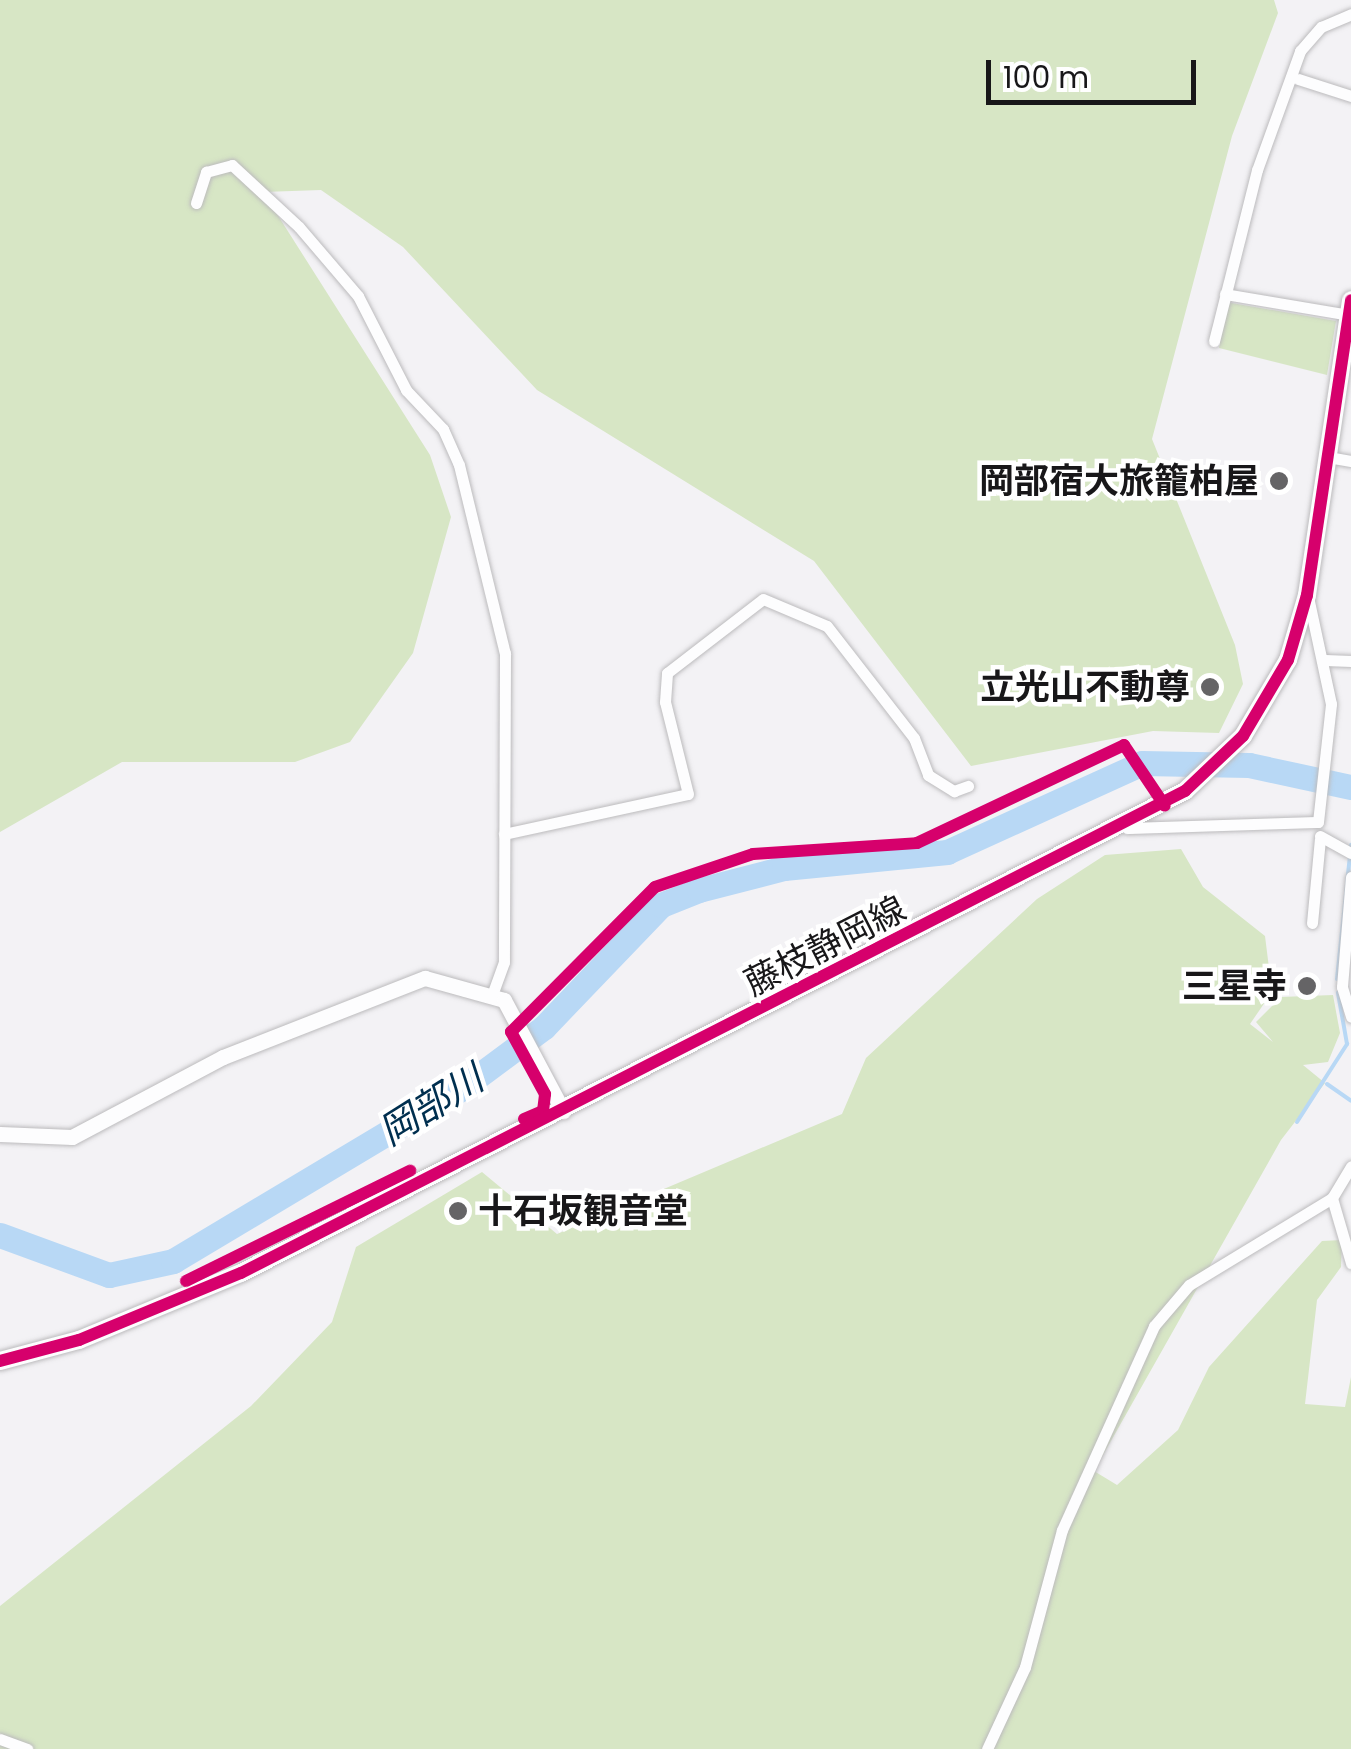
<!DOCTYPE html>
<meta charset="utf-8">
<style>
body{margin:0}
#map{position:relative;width:1351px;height:1749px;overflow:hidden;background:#f3f2f5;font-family:Poppins,"Noto Sans JP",sans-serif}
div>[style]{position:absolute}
.green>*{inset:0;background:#d7e6c5}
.stream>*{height:4px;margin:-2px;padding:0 2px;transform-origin:2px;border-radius:2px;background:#b8d8f5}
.river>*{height:25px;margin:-12.5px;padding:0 12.5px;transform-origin:12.5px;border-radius:12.5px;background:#b8d8f5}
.roads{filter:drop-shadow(0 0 2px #bcbbbd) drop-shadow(0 0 2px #bcbbbd)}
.minor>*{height:11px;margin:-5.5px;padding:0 5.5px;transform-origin:5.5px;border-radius:5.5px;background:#fdfdfe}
.tertiary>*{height:15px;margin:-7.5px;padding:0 7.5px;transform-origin:7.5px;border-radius:7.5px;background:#fdfdfe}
.secondary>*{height:18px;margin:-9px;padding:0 9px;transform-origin:9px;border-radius:9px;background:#fdfdfe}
.cycleway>*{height:12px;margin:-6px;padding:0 6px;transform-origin:6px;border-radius:6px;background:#d6006c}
.dots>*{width:28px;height:28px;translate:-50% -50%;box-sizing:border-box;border:5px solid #fff;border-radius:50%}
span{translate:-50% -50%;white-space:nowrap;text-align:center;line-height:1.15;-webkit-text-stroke:9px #fff;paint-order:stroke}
.poi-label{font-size:35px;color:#181719;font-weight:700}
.right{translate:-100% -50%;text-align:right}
.left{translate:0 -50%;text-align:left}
.street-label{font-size:35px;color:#181719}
.water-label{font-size:38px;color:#002f4f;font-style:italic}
.scale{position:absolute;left:986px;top:60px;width:210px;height:45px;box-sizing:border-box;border:5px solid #181719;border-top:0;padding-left:12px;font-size:30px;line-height:35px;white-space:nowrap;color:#181719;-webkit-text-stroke:8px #fff;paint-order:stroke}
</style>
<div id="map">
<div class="green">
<div style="clip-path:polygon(0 0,1274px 0,1278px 13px,1232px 136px,1152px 439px,1235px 645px,1243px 684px,1219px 733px,1153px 731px,971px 766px,814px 561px,537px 390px,403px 247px,321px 190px,263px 192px,430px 455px,451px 517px,413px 653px,350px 742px,295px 762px,122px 762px,0 832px)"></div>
<div style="clip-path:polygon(1226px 302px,1336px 321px,1327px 375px,1219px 348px)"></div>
<div style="clip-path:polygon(1181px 849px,1203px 887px,1265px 936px,1272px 992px,1250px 1024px,1273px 1042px,1256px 1022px,1281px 997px,1333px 995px,1340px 1033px,1328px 1062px,1303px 1065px,1325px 1083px,1281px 1140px,1094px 1471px,1117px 1485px,1178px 1430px,1209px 1367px,1322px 1241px,1342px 1240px,1341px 1267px,1317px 1300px,1305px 1404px,1345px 1407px,1351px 1377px,1351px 1749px,0 1749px,0 1606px,251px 1406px,332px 1322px,356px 1247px,482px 1172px,557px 1234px,842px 1114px,866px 1058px,1037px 899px,1105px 855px)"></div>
</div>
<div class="stream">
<div style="left:1337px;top:979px;width:135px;rotate:-84deg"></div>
<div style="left:1327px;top:1084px;width:29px;rotate:35deg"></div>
<div style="left:1297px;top:1122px;width:93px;rotate:-57.3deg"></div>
<div style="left:1347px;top:1044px;width:52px;rotate:-100deg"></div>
</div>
<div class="river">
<div style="left:0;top:1235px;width:116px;rotate:20.2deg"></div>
<div style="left:109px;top:1275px;width:66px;rotate:-12.3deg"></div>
<div style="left:173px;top:1261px;width:337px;rotate:-30.9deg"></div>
<div style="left:462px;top:1088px;width:102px;rotate:-36.6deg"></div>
<div style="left:544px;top:1027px;width:169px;rotate:-46.2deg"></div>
<div style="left:661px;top:905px;width:41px;rotate:-21.5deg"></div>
<div style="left:699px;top:890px;width:88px;rotate:-14.5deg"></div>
<div style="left:784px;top:868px;width:164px;rotate:-5.6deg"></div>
<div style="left:947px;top:852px;width:214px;rotate:-24.5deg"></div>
<div style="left:1142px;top:763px;width:107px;rotate:1.1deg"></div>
<div style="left:1249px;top:765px;width:104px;rotate:12.2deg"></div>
</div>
<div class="roads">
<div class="minor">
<div style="left:1298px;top:79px;width:56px;rotate:17.8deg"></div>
<div style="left:196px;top:203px;width:33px;rotate:-72deg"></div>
<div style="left:206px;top:172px;width:27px;rotate:-15deg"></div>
<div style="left:232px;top:165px;width:91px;rotate:42.8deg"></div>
<div style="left:299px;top:227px;width:91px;rotate:49.5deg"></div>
<div style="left:358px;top:296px;width:106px;rotate:62.9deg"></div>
<div style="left:406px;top:390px;width:54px;rotate:46.5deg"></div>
<div style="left:443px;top:429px;width:39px;rotate:66deg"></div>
<div style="left:459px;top:465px;width:194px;rotate:76.3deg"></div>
<div style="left:505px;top:653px;width:309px;rotate:90.2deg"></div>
<div style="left:504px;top:962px;width:33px;rotate:110deg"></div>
<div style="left:1225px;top:294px;width:126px;rotate:9.6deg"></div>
<div style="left:1214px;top:341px;width:176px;rotate:-75.9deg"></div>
<div style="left:1257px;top:170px;width:127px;rotate:-70.1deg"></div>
<div style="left:1300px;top:51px;width:32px;rotate:-49deg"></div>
<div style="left:1321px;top:27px;width:33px;rotate:-23deg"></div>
<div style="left:1328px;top:457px;width:23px;rotate:10deg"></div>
<div style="left:1325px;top:660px;width:26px;rotate:2deg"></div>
<div style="left:1127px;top:828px;width:191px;rotate:-1.8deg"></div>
<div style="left:1318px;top:822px;width:119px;rotate:-83.7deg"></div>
<div style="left:1331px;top:704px;width:109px;rotate:-102.1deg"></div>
<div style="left:504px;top:834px;width:188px;rotate:-12.3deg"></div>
<div style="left:688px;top:794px;width:95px;rotate:-104deg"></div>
<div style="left:665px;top:702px;width:29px;rotate:-86deg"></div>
<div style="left:667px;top:673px;width:121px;rotate:-37.6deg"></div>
<div style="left:763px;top:599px;width:69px;rotate:22.9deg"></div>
<div style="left:827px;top:626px;width:142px;rotate:52.2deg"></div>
<div style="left:914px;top:738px;width:40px;rotate:69deg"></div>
<div style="left:928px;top:775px;width:31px;rotate:32deg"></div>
<div style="left:954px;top:791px;width:15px;rotate:-20deg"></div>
<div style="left:1320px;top:836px;width:35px;rotate:29deg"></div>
<div style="left:1351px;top:877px;width:110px;rotate:94.7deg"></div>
<div style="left:1342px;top:987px;width:31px;rotate:73deg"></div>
<div style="left:1312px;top:923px;width:84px;rotate:-84.6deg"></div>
<div style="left:1332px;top:1198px;width:68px;rotate:73.7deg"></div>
<div style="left:0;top:1739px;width:29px;rotate:20deg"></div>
<div style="left:987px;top:1749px;width:90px;rotate:-65.1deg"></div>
<div style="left:1025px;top:1667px;width:142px;rotate:-74.9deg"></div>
<div style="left:1062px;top:1530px;width:224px;rotate:-65.7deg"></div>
<div style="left:1154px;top:1326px;width:54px;rotate:-49.5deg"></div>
<div style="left:1189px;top:1285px;width:167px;rotate:-31.3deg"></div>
<div style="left:1332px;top:1198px;width:37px;rotate:-59deg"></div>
</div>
<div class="tertiary">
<div style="left:0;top:1134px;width:72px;rotate:2.4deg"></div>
<div style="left:72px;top:1137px;width:171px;rotate:-27.9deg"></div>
<div style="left:223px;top:1057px;width:217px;rotate:-21.4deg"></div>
<div style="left:425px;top:978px;width:82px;rotate:15.6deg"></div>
<div style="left:504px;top:1000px;width:126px;rotate:62deg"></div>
</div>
<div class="secondary">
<div style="left:0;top:1361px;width:82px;rotate:-14.9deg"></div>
<div style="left:79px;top:1340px;width:175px;rotate:-22.5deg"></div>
<div style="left:241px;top:1273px;width:1060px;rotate:-27.05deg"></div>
<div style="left:1185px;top:791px;width:80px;rotate:-43.5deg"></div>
<div style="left:1243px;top:736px;width:88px;rotate:-59.4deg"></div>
<div style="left:1288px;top:660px;width:68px;rotate:-73.7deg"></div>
<div style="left:1307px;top:595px;width:298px;rotate:-81.5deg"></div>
</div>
</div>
<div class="cycleway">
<div style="left:524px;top:1119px;width:21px;rotate:-23deg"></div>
<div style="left:543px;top:1111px;width:17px;rotate:-83deg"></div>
<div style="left:545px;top:1094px;width:71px;rotate:-118.7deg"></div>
<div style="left:511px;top:1032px;width:204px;rotate:-45.2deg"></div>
<div style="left:655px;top:887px;width:103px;rotate:-18.6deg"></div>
<div style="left:753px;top:854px;width:164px;rotate:-3.8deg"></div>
<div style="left:917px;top:843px;width:229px;rotate:-25.3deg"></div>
<div style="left:1124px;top:745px;width:73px;rotate:56.1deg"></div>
<div style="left:186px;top:1281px;width:250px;rotate:-26.2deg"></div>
<div style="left:0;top:1361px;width:82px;rotate:-14.9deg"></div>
<div style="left:79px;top:1340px;width:175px;rotate:-22.5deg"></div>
<div style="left:241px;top:1273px;width:1060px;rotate:-27.05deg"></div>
<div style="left:1185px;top:791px;width:80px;rotate:-43.5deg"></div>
<div style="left:1243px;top:736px;width:88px;rotate:-59.4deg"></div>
<div style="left:1288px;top:660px;width:68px;rotate:-73.7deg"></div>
<div style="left:1307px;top:595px;width:298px;rotate:-81.5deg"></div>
</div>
<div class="dots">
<div style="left:1279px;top:481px;background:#656466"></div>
<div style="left:1210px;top:687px;background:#656466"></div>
<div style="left:1307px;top:986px;background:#656466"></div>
<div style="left:458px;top:1211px;background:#656466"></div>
</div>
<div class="poi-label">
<span class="right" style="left:1259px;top:481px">岡部宿大旅籠柏屋</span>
<span class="right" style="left:1190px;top:687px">立光山不動尊</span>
<span class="right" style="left:1287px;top:986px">三星寺</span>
<span class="left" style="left:478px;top:1211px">十石坂観音堂</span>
</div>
<div class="street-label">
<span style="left:825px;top:946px;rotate:-27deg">藤枝静岡線</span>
</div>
<div class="water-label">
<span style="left:431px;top:1105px;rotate:-32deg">岡部川</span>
</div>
<div class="scale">100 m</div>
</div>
